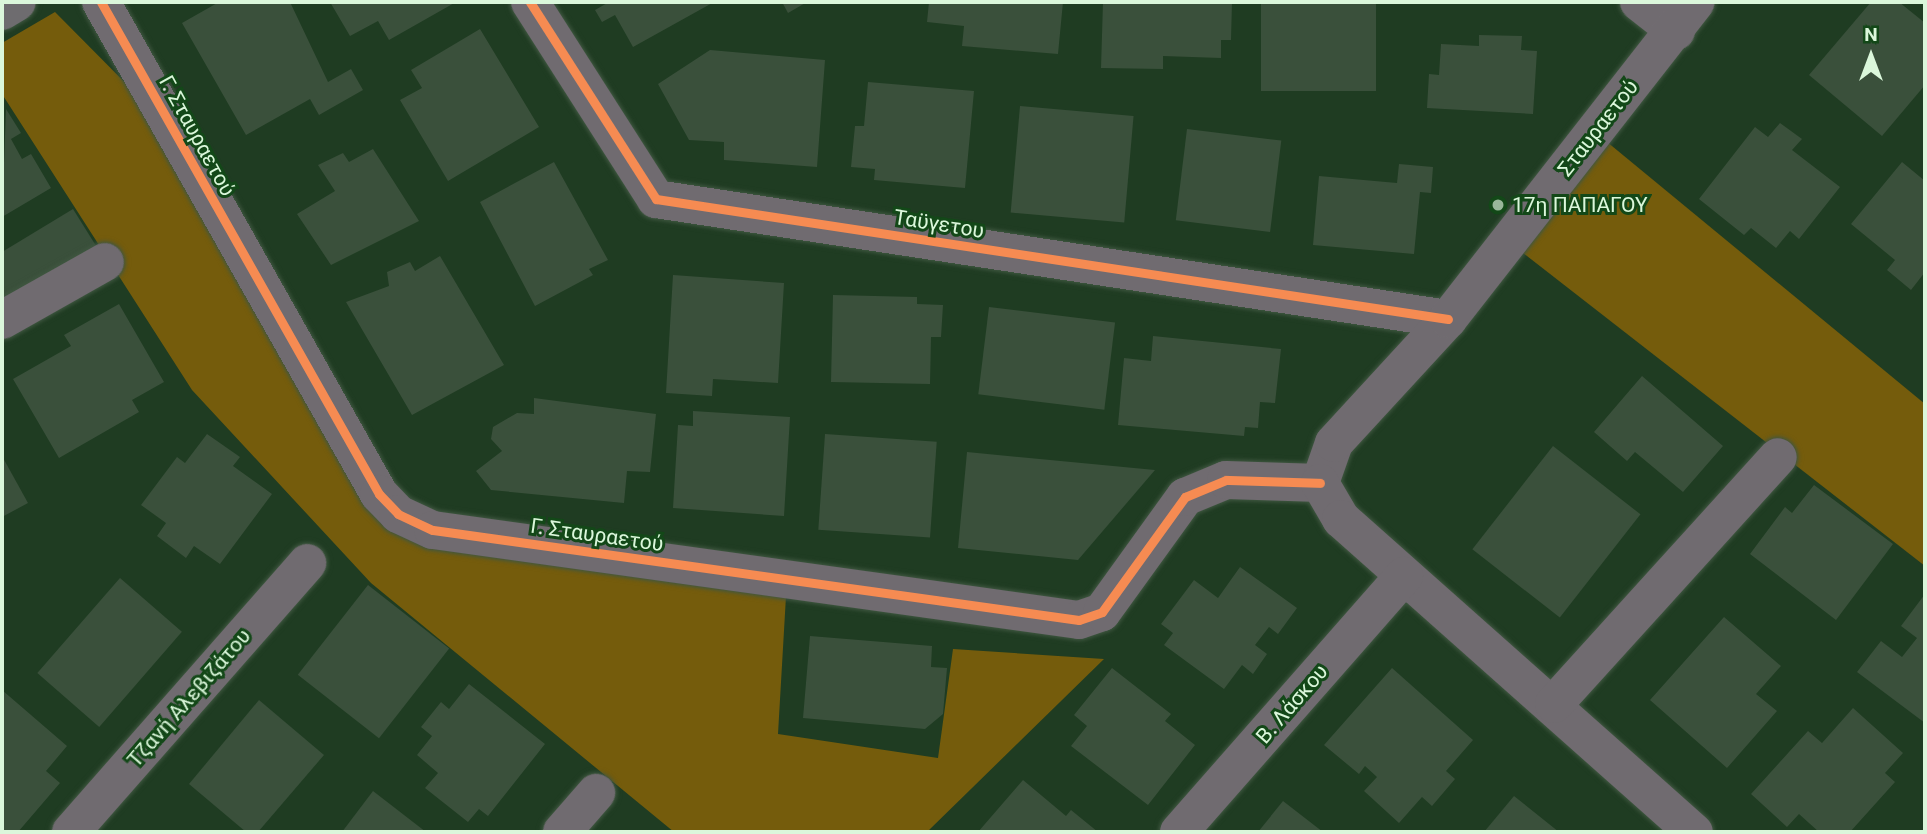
<!DOCTYPE html>
<meta charset="utf-8">
<style>
body{margin:0}
#map{position:relative;width:1927px;height:834px;overflow:hidden;background:#1f3c22;font-family:Roboto,sans-serif}
div>[style]{position:absolute}
.green>*{inset:0;background:#755c0c}
.building>*{inset:0;background:#3a503b;transform-origin:0 0}
.roads{filter:drop-shadow(0 0 2px #405741) drop-shadow(0 0 2px #405741)}
.street>*{height:38px;margin:-19px;padding:0 19px;transform-origin:19px;border-radius:19px;background:#706b70}
.secondary>*{height:38px;margin:-19px;padding:0 19px;transform-origin:19px;border-radius:19px;background:#6e6c6f}
.cycleway>*{height:9px;margin:-4.5px;padding:0 4.5px;transform-origin:4.5px;border-radius:4.5px;background:#f68b52}
.dots>*{width:19px;height:19px;translate:-50% -50%;box-sizing:border-box;border:4px solid #134818;border-radius:50%}
span{translate:-50% -50%;white-space:nowrap;text-align:center;line-height:1.15;-webkit-text-stroke:6px #134818;paint-order:stroke}
.street-label{font-size:21px;color:#dbf7db}
.poi-label{font-size:21px;color:#dbf7db}
.left{translate:0 -50%;text-align:left}
.frame{position:absolute;inset:0;border:4px solid #dbf7db;pointer-events:none}
.north{position:absolute;left:1836px;top:21px;width:70px;height:70px;-webkit-text-stroke:5px #134818;paint-order:stroke;rotate:0deg;font-size:19px;font-weight:700;line-height:28px;text-align:center;color:#dbf7db}
.north::after{content:'';display:block;margin:auto;width:24px;height:32px;background:#dbf7db;clip-path:polygon(50% 0,100% 100%,50% 72%,0 100%)}
</style>
<div id="map">
<div class="green">
<div style="clip-path:polygon(55px 12px,175px 133px,379px 493px,433px 530px,787px 579px,778px 734px,938px 758px,953px 649px,1104px 659px,927px 832px,674px 832px,371px 583px,192px 390px,2px 94px,2px 43px)"></div>
<div style="clip-path:polygon(1595px 132px,1925px 404px,1925px 566px,1509px 242px)"></div>
</div>
<div class="building">
<div style="clip-path:polygon(219px 2px,290px 2px,328px 82px,351px 69px,363px 90px,319px 115px,310px 99px,246px 135px,182px 23px)"></div>
<div style="clip-path:polygon(330px 2px,456px 2px,389px 40px,378px 21px,350px 36px)"></div>
<div style="clip-path:polygon(609px 2px,714px 2px,633px 47px,615px 15px,602px 22px,595px 10px)"></div>
<div style="clip-path:polygon(782px 2px,807px 2px,788px 13px)"></div>
<div style="clip-path:polygon(929px 2px,1063px 2px,1058px 54px,962px 46px,964px 26px,927px 22px)"></div>
<div style="clip-path:polygon(1103px 2px,1232px 2px,1231px 40px,1221px 40px,1221px 58px,1163px 56px,1163px 69px,1101px 68px)"></div>
<div style="left:1261px;top:2px;width:115px;height:89px"></div>
<div style="clip-path:polygon(1871px 2px,1899px 2px,1925px 23px,1925px 85px,1882px 136px,1809px 75px)"></div>
<div style="clip-path:polygon(480px 29px,539px 127px,448px 181px,400px 100px,422px 88px,411px 70px)"></div>
<div style="clip-path:polygon(1479px 35px,1522px 36px,1521px 50px,1537px 51px,1533px 114px,1427px 108px,1429px 74px,1439px 75px,1441px 44px,1479px 46px)"></div>
<div style="clip-path:polygon(710px 50px,825px 60px,817px 167px,724px 160px,724px 142px,689px 140px,658px 84px)"></div>
<div style="clip-path:polygon(868px 82px,974px 91px,965px 188px,874px 180px,875px 169px,851px 167px,855px 126px,864px 126px)"></div>
<div style="left:1020px;top:106px;width:114px;height:107px;rotate:5deg"></div>
<div style="clip-path:polygon(6px 109px,21px 133px,11px 139px,22px 159px,31px 154px,51px 188px,2px 217px)"></div>
<div style="clip-path:polygon(1780px 123px,1802px 139px,1792px 150px,1840px 187px,1799px 239px,1790px 231px,1776px 248px,1751px 228px,1744px 235px,1699px 199px,1755px 127px,1768px 137px)"></div>
<div style="left:1187px;top:129px;width:95px;height:92px;rotate:7deg"></div>
<div style="clip-path:polygon(373px 149px,419px 221px,331px 265px,297px 214px,335px 191px,318px 165px,343px 153px,349px 162px)"></div>
<div style="clip-path:polygon(554px 162px,608px 260px,589px 269px,593px 275px,535px 306px,480px 202px)"></div>
<div style="clip-path:polygon(1902px 162px,1925px 181px,1925px 272px,1911px 290px,1887px 270px,1895px 260px,1851px 224px)"></div>
<div style="clip-path:polygon(1399px 164px,1433px 167px,1431px 193px,1420px 192px,1414px 254px,1313px 245px,1319px 176px,1397px 183px)"></div>
<div style="clip-path:polygon(73px 209px,98px 249px,2px 307px,2px 252px)"></div>
<div style="clip-path:polygon(440px 256px,504px 365px,412px 415px,346px 302px,389px 286px,387px 272px,410px 262px,415px 271px)"></div>
<div style="clip-path:polygon(673px 275px,784px 283px,778px 383px,713px 379px,712px 396px,666px 393px)"></div>
<div style="clip-path:polygon(833px 295px,917px 297px,917px 304px,943px 305px,941px 337px,931px 337px,930px 384px,831px 382px)"></div>
<div style="clip-path:polygon(119px 304px,164px 382px,132px 400px,139px 412px,59px 458px,13px 379px,71px 346px,64px 335px)"></div>
<div style="left:989px;top:307px;width:127px;height:88px;rotate:7deg"></div>
<div style="clip-path:polygon(1153px 336px,1281px 349px,1275px 403px,1260px 402px,1258px 428px,1245px 427px,1244px 436px,1118px 425px,1124px 358px,1151px 361px)"></div>
<div style="clip-path:polygon(1642px 376px,1723px 446px,1683px 492px,1635px 452px,1627px 461px,1594px 432px)"></div>
<div style="clip-path:polygon(534px 398px,656px 414px,650px 472px,627px 471px,624px 503px,491px 490px,476px 471px,502px 451px,491px 439px,493px 427px,517px 413px,534px 414px)"></div>
<div style="clip-path:polygon(693px 411px,790px 417px,784px 516px,673px 508px,678px 425px,693px 426px)"></div>
<div style="clip-path:polygon(207px 434px,240px 457px,233px 466px,272px 494px,220px 564px,194px 546px,186px 558px,157px 536px,166px 523px,141px 505px,177px 457px,185px 463px)"></div>
<div style="left:825px;top:434px;width:112px;height:96px;rotate:4deg"></div>
<div style="left:1553px;top:446px;width:111px;height:131px;rotate:38deg"></div>
<div style="clip-path:polygon(967px 452px,1155px 470px,1078px 560px,958px 548px)"></div>
<div style="clip-path:polygon(2px 456px,28px 503px,2px 517px)"></div>
<div style="clip-path:polygon(1814px 485px,1893px 544px,1836px 620px,1750px 554px,1785px 507px,1792px 513px)"></div>
<div style="clip-path:polygon(1240px 567px,1297px 608px,1278px 634px,1269px 627px,1255px 645px,1267px 654px,1253px 674px,1242px 665px,1224px 689px,1164px 645px,1173px 633px,1161px 624px,1194px 580px,1218px 598px)"></div>
<div style="left:120px;top:578px;width:82px;height:126px;rotate:41deg"></div>
<div style="left:368px;top:585px;width:103px;height:114px;rotate:38deg"></div>
<div style="clip-path:polygon(1925px 594px,1925px 723px,1857px 672px,1881px 641px,1902px 657px,1917px 638px,1901px 626px)"></div>
<div style="clip-path:polygon(1724px 617px,1781px 666px,1756px 694px,1777px 711px,1727px 768px,1650px 700px)"></div>
<div style="clip-path:polygon(810px 636px,932px 646px,931px 667px,947px 668px,943px 714px,925px 729px,803px 718px)"></div>
<div style="clip-path:polygon(1112px 668px,1171px 714px,1165px 721px,1195px 745px,1148px 805px,1071px 746px,1087px 726px,1074px 715px)"></div>
<div style="clip-path:polygon(1392px 668px,1473px 740px,1446px 771px,1455px 779px,1432px 806px,1422px 797px,1399px 823px,1364px 791px,1377px 777px,1365px 766px,1359px 774px,1324px 745px)"></div>
<div style="clip-path:polygon(469px 684px,545px 744px,488px 816px,479px 809px,468px 822px,425px 788px,438px 773px,417px 755px,432px 736px,421px 727px,441px 702px,449px 709px)"></div>
<div style="clip-path:polygon(2px 690px,67px 746px,46px 771px,60px 783px,18px 832px,2px 832px)"></div>
<div style="clip-path:polygon(259px 700px,324px 755px,258px 832px,246px 832px,189px 784px)"></div>
<div style="clip-path:polygon(1853px 708px,1903px 753px,1885px 773px,1895px 782px,1850px 832px,1819px 832px,1799px 814px,1787px 827px,1751px 794px,1808px 731px,1822px 743px)"></div>
<div style="clip-path:polygon(1023px 780px,1066px 816px,1071px 810px,1098px 832px,978px 832px)"></div>
<div style="clip-path:polygon(373px 791px,426px 832px,342px 832px)"></div>
<div style="clip-path:polygon(1514px 796px,1559px 832px,1484px 832px)"></div>
<div style="clip-path:polygon(1283px 801px,1323px 832px,1258px 832px)"></div>
</div>
<div class="roads">
<div class="street">
<div style="left:101px;top:2px;width:565px;rotate:60.53deg"></div>
<div style="left:379px;top:494px;width:28px;rotate:46deg"></div>
<div style="left:398px;top:514px;width:38px;rotate:25deg"></div>
<div style="left:433px;top:530px;width:652px;rotate:7.93deg"></div>
<div style="left:1079px;top:620px;width:24px;rotate:-19deg"></div>
<div style="left:1102px;top:612px;width:142px;rotate:-54.2deg"></div>
<div style="left:1185px;top:497px;width:44px;rotate:-22.5deg"></div>
<div style="left:1226px;top:480px;width:94px;rotate:1.8deg"></div>
<div style="left:530px;top:2px;width:234px;rotate:57.4deg"></div>
<div style="left:656px;top:199px;width:801px;rotate:8.62deg"></div>
<div style="left:1639px;top:2px;width:47px;rotate:38.1deg"></div>
<div style="left:2px;top:320px;width:118px;rotate:-29.4deg"></div>
<div style="left:1320px;top:483px;width:42px;rotate:-70.7deg"></div>
<div style="left:1334px;top:443px;width:168px;rotate:-47.4deg"></div>
<div style="left:1448px;top:319px;width:402px;rotate:-52deg"></div>
<div style="left:1320px;top:483px;width:42px;rotate:59.7deg"></div>
<div style="left:1341px;top:519px;width:472px;rotate:41.6deg"></div>
<div style="left:1554px;top:704px;width:333px;rotate:-47.8deg"></div>
<div style="left:71px;top:832px;width:358px;rotate:-48.7deg"></div>
<div style="left:562px;top:832px;width:52px;rotate:-48.9deg"></div>
<div style="left:1179px;top:832px;width:341px;rotate:-48.7deg"></div>
</div>
<div class="secondary">
<div style="left:2px;top:11px;width:17px;rotate:-31deg"></div>
</div>
</div>
<div class="cycleway">
<div style="left:101px;top:2px;width:565px;rotate:60.53deg"></div>
<div style="left:379px;top:494px;width:28px;rotate:46deg"></div>
<div style="left:398px;top:514px;width:38px;rotate:25deg"></div>
<div style="left:433px;top:530px;width:652px;rotate:7.93deg"></div>
<div style="left:1079px;top:620px;width:24px;rotate:-19deg"></div>
<div style="left:1102px;top:612px;width:142px;rotate:-54.2deg"></div>
<div style="left:1185px;top:497px;width:44px;rotate:-22.5deg"></div>
<div style="left:1226px;top:480px;width:94px;rotate:1.8deg"></div>
<div style="left:530px;top:2px;width:234px;rotate:57.4deg"></div>
<div style="left:656px;top:199px;width:801px;rotate:8.62deg"></div>
</div>
<div class="dots">
<div style="left:1498px;top:205px;background:#99b69a"></div>
</div>
<div class="street-label">
<span style="left:1598px;top:128px;rotate:-52deg">Σταυραετού</span>
<span style="left:197px;top:136px;rotate:61deg">Γ. Σταυραετού</span>
<span style="left:939px;top:224px;rotate:9deg">Ταϋγετου</span>
<span style="left:597px;top:535px;rotate:8deg">Γ. Σταυραετού</span>
<span style="left:189px;top:698px;rotate:-49deg">Τζανή Αλεβιζάτου</span>
<span style="left:1292px;top:704px;rotate:-49deg">Β. Λάσκου</span>
</div>
<div class="poi-label">
<span class="left" style="left:1512px;top:205px">17η ΠΑΠΑΓΟΥ</span>
</div>
<div class="frame"></div>
<div class="north">N</div>
</div>
